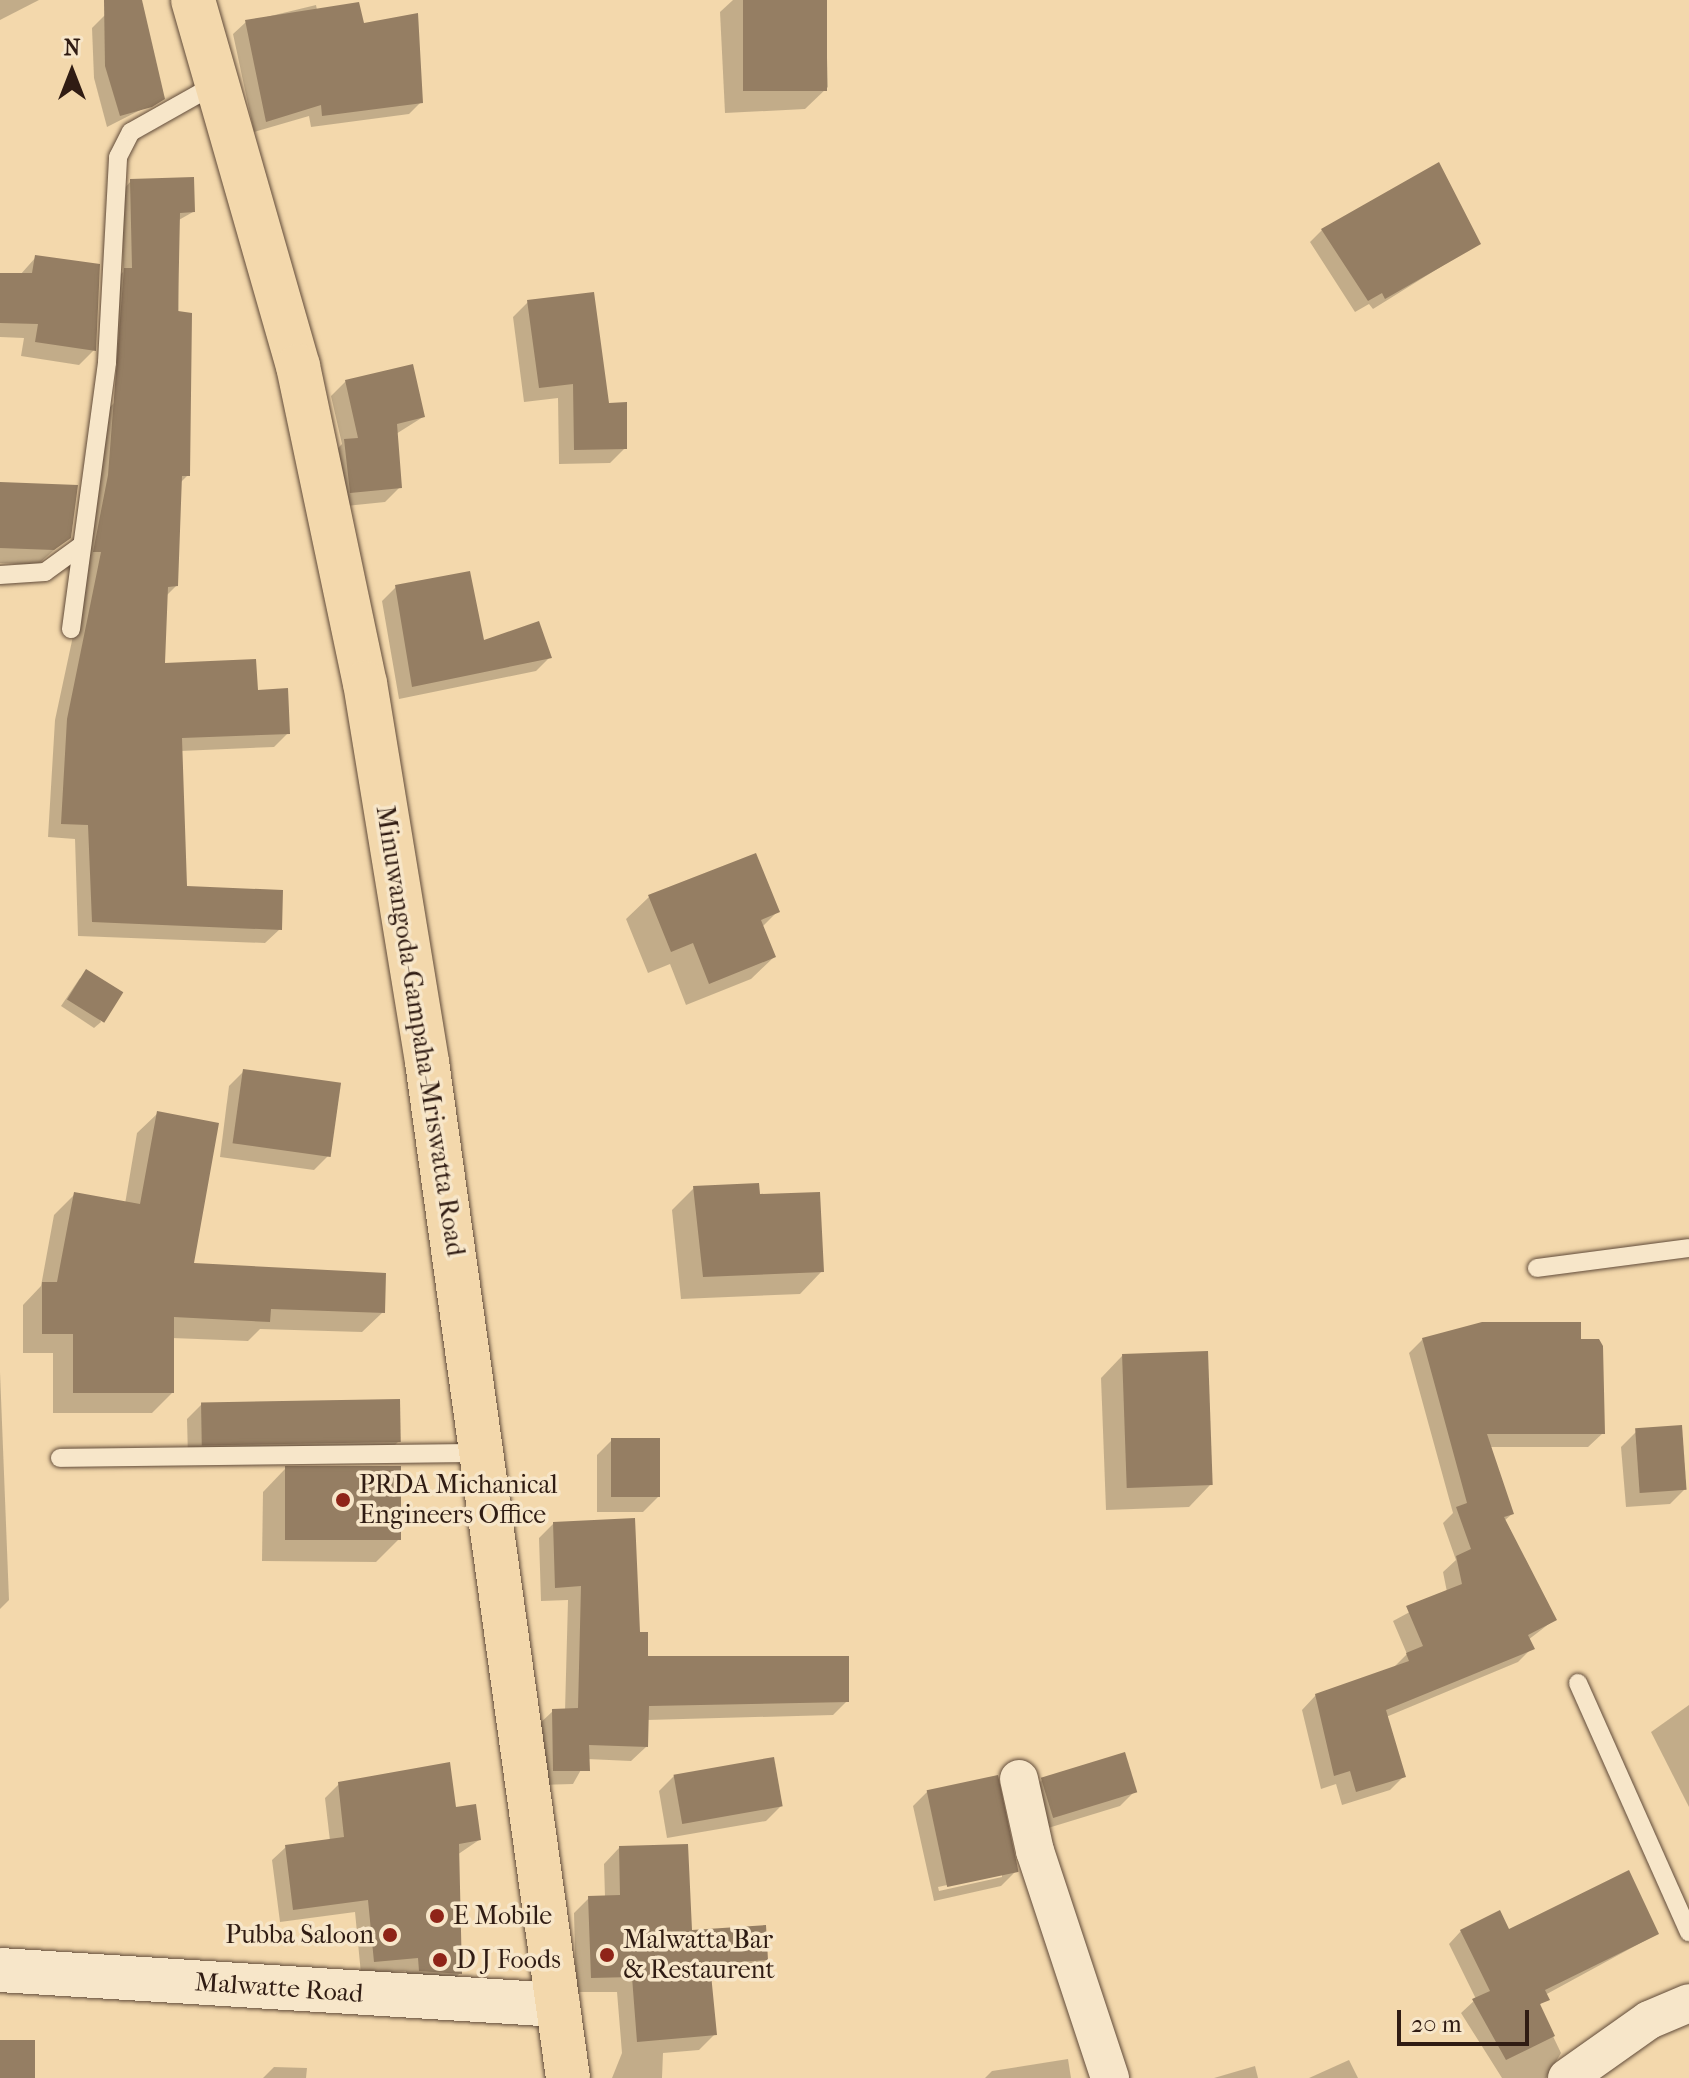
<!DOCTYPE html>
<style>
body{margin:0}
#map{position:relative;width:1689px;height:2078px;overflow:hidden;background:#f3d8ac;font-family:"IM FELL French Canon",serif}
div>[style]{position:absolute}
.shadow>*{inset:0;background:#0003}
.building>*{inset:0;background:#957e63;transform-origin:0 0}
.roads{filter:drop-shadow(0 0 2px #614b39) drop-shadow(0 0 2px #614b39)}
.lane>*{height:18px;margin:-9px;padding:0 9px;transform-origin:9px;border-radius:9px;background:#f7e6c9}
.street>*{height:38px;margin:-19px;padding:0 19px;transform-origin:19px;border-radius:19px;background:#f7e6c9}
.secondary>*{height:44px;margin:-22px;padding:0 22px;transform-origin:22px;border-radius:22px;background:#f7e6c9}
.primary>*{height:44px;margin:-22px;padding:0 22px;transform-origin:22px;border-radius:22px;background:#f3d8ac}
.dots>*{width:22px;height:22px;translate:-50% -50%;box-sizing:border-box;border:4px solid #f7e6c9;border-radius:50%}
span{translate:-50% -50%;white-space:nowrap;text-align:center;line-height:1.15;-webkit-text-stroke:7px #f7e6c9;paint-order:stroke}
.street-label{font-size:26px;color:#301c13}
.poi-label{font-size:26px;color:#301c13}
.left{translate:0 -50%;text-align:left}
.right{translate:-100% -50%;text-align:right}
.north{position:absolute;left:32px;top:32px;width:80px;height:80px;-webkit-text-stroke:6px #f7e6c9;paint-order:stroke;rotate:0deg;font-size:22px;font-weight:700;line-height:32px;text-align:center;color:#301c13}
.north::after{content:'';display:block;margin:auto;width:28px;height:36px;background:#301c13;clip-path:polygon(50% 0,100% 100%,50% 72%,0 100%)}
.scale{position:absolute;left:1397px;top:2010px;width:132px;height:36px;box-sizing:border-box;border:4px solid #301c13;border-top:0;padding-left:10px;font-size:24px;line-height:28px;white-space:nowrap;color:#301c13;-webkit-text-stroke:6px #f7e6c9;paint-order:stroke}
</style>
<div id="map">
<div class="shadow">
<div style="clip-path:polygon(0 0,39px 0,0 20px)"></div>
<div style="clip-path:polygon(733px 0,825px 0,828px 87px,805px 109px,725px 113px,720px 12px)"></div>
<div style="clip-path:polygon(316px 5px,318px 15px,363px 25px,421px 102px,409px 114px,311px 127px,309px 116px,254px 132px,233px 34px,246px 22px)"></div>
<div style="clip-path:polygon(105px 15px,162px 99px,107px 127px,94px 78px,92px 28px)"></div>
<div style="clip-path:polygon(131px 181px,193px 212px,177px 221px,180px 374px,111px 363px,115px 280px,123px 272px,122px 191px)"></div>
<div style="clip-path:polygon(1322px 230px,1479px 243px,1373px 309px,1369px 304px,1355px 312px,1310px 242px)"></div>
<div style="clip-path:polygon(36px 257px,94px 350px,79px 365px,21px 356px,24px 338px,0 337px,0 275px,20px 275px)"></div>
<div style="clip-path:polygon(528px 302px,607px 405px,625px 448px,610px 463px,559px 464px,558px 398px,524px 402px,513px 317px)"></div>
<div style="clip-path:polygon(346px 381px,423px 417px,396px 434px,400px 487px,385px 502px,336px 507px,330px 456px,342px 444px,331px 396px)"></div>
<div style="clip-path:polygon(115px 402px,188px 475px,180px 483px,176px 586px,166px 596px,163px 666px,256px 692px,288px 733px,274px 747px,180px 751px,185px 888px,280px 929px,265px 943px,78px 936px,75px 839px,48px 837px,55px 720px,88px 566px,100px 417px)"></div>
<div style="clip-path:polygon(0 484px,69px 537px,37px 565px,0 563px)"></div>
<div style="clip-path:polygon(396px 587px,482px 642px,550px 657px,536px 671px,399px 699px,382px 601px)"></div>
<div style="clip-path:polygon(649px 897px,777px 912px,762px 927px,774px 957px,751px 979px,686px 1005px,670px 964px,648px 973px,626px 919px)"></div>
<div style="clip-path:polygon(80px 978px,101px 1022px,94px 1028px,61px 1006px)"></div>
<div style="clip-path:polygon(244px 1071px,329px 1155px,314px 1170px,220px 1157px,229px 1086px)"></div>
<div style="clip-path:polygon(158px 1113px,192px 1265px,383px 1312px,362px 1332px,260px 1329px,248px 1341px,172px 1338px,172px 1393px,152px 1413px,53px 1413px,53px 1353px,23px 1353px,23px 1305px,41px 1286px,54px 1215px,75px 1194px,125px 1204px,137px 1133px)"></div>
<div style="clip-path:polygon(694px 1188px,758px 1196px,822px 1271px,800px 1294px,681px 1299px,672px 1210px)"></div>
<div style="clip-path:polygon(1423px 1339px,1579px 1341px,1603px 1433px,1588px 1447px,1489px 1447px,1512px 1514px,1504px 1521px,1554px 1620px,1528px 1640px,1532px 1648px,1518px 1662px,1386px 1717px,1404px 1776px,1390px 1790px,1342px 1805px,1336px 1784px,1321px 1789px,1302px 1710px,1316px 1695px,1392px 1669px,1407px 1654px,1393px 1621px,1447px 1592px,1443px 1572px,1456px 1560px,1443px 1523px,1453px 1513px,1409px 1353px)"></div>
<div style="clip-path:polygon(1123px 1355px,1211px 1484px,1189px 1507px,1106px 1510px,1101px 1378px)"></div>
<div style="clip-path:polygon(0 1372px,9px 1600px,0 1609px)"></div>
<div style="clip-path:polygon(202px 1404px,399px 1441px,384px 1456px,188px 1458px,187px 1419px)"></div>
<div style="clip-path:polygon(1636px 1432px,1685px 1489px,1670px 1504px,1626px 1507px,1621px 1447px)"></div>
<div style="clip-path:polygon(612px 1440px,658px 1497px,643px 1512px,597px 1512px,597px 1455px)"></div>
<div style="clip-path:polygon(285px 1469px,399px 1539px,376px 1562px,262px 1561px,263px 1492px)"></div>
<div style="clip-path:polygon(553px 1524px,638px 1634px,646px 1658px,847px 1701px,833px 1715px,647px 1720px,646px 1747px,631px 1761px,587px 1759px,573px 1784px,539px 1785px,538px 1725px,553px 1711px,565px 1711px,568px 1600px,541px 1601px,539px 1538px)"></div>
<div style="clip-path:polygon(1689px 1705px,1689px 1807px,1651px 1732px)"></div>
<div style="clip-path:polygon(674px 1776px,781px 1806px,766px 1821px,667px 1838px,659px 1791px)"></div>
<div style="clip-path:polygon(1042px 1780px,1135px 1791px,1120px 1806px,1035px 1832px,1027px 1795px)"></div>
<div style="clip-path:polygon(339px 1784px,479px 1840px,457px 1855px,460px 1973px,447px 1987px,406px 1984px,406px 1971px,361px 1974px,355px 1912px,280px 1922px,272px 1860px,286px 1847px,330px 1841px,325px 1798px)"></div>
<div style="clip-path:polygon(evenodd,928px 1791px,1016px 1871px,1001px 1886px,934px 1901px,913px 1806px,928px 1791px,1002px 1873px,1002px 1877px,939px 1891px,938px 1887px,1002px 1873px)"></div>
<div style="clip-path:polygon(619px 1848px,690px 1933px,766px 1960px,751px 1975px,709px 1978px,715px 2034px,699px 2050px,663px 2053px,662px 2078px,612px 2078px,622px 2053px,617px 1992px,576px 1992px,574px 1913px,589px 1898px,605px 1897px,604px 1864px)"></div>
<div style="clip-path:polygon(1461px 1931px,1508px 1932px,1657px 1934px,1545px 1995px,1539px 2007px,1561px 2053px,1546px 2078px,1502px 2078px,1461px 2013px,1476px 1999px,1449px 1944px)"></div>
<div style="clip-path:polygon(1068px 2059px,1071px 2078px,985px 2078px,992px 2071px)"></div>
<div style="clip-path:polygon(1349px 2060px,1358px 2078px,1309px 2078px)"></div>
<div style="clip-path:polygon(1255px 2066px,1258px 2078px,1214px 2078px)"></div>
<div style="clip-path:polygon(274px 2067px,307px 2068px,306px 2078px,263px 2078px)"></div>
</div>
<div class="building">
<div style="clip-path:polygon(104px 0,142px 0,165px 99px,152px 107px,120px 116px,105px 66px)"></div>
<div style="left:743px;top:0;width:84px;height:91px"></div>
<div style="clip-path:polygon(359px 2px,364px 23px,418px 13px,423px 103px,322px 116px,321px 105px,266px 122px,245px 20px)"></div>
<div style="clip-path:polygon(1439px 162px,1481px 244px,1385px 299px,1382px 293px,1368px 301px,1321px 229px)"></div>
<div style="clip-path:polygon(194px 177px,195px 212px,180px 213px,178px 311px,192px 313px,190px 476px,182px 476px,178px 586px,168px 587px,165px 663px,256px 659px,258px 690px,288px 688px,290px 734px,182px 738px,187px 886px,283px 890px,282px 930px,92px 922px,88px 825px,61px 824px,67px 719px,101px 552px,93px 552px,108px 475px,124px 268px,132px 268px,130px 179px)"></div>
<div style="clip-path:polygon(35px 255px,100px 264px,96px 351px,35px 342px,38px 324px,0 323px,0 273px,32px 273px)"></div>
<div style="clip-path:polygon(594px 292px,609px 403px,627px 402px,627px 449px,574px 450px,573px 384px,539px 388px,527px 300px)"></div>
<div style="clip-path:polygon(413px 364px,425px 417px,397px 424px,402px 488px,350px 493px,344px 439px,358px 438px,345px 380px)"></div>
<div style="clip-path:polygon(0 482px,78px 485px,71px 538px,54px 550px,0 548px)"></div>
<div style="clip-path:polygon(470px 571px,484px 640px,539px 621px,552px 658px,412px 687px,395px 585px)"></div>
<div style="clip-path:polygon(756px 853px,780px 912px,761px 920px,776px 957px,709px 984px,693px 943px,671px 952px,648px 895px)"></div>
<div style="left:86px;top:969px;width:44px;height:36px;rotate:32deg"></div>
<div style="left:243px;top:1069px;width:99px;height:75px;rotate:8deg"></div>
<div style="clip-path:polygon(157px 1111px,219px 1123px,194px 1263px,386px 1273px,385px 1313px,271px 1309px,270px 1322px,174px 1317px,174px 1393px,73px 1393px,73px 1334px,42px 1334px,42px 1282px,57px 1282px,74px 1192px,140px 1204px)"></div>
<div style="clip-path:polygon(759px 1183px,760px 1194px,820px 1192px,824px 1272px,703px 1277px,693px 1186px)"></div>
<div style="clip-path:polygon(1482px 1322px,1581px 1322px,1581px 1339px,1599px 1339px,1603px 1346px,1605px 1434px,1487px 1434px,1514px 1514px,1504px 1517px,1557px 1620px,1528px 1635px,1535px 1649px,1386px 1710px,1406px 1777px,1356px 1792px,1350px 1771px,1334px 1776px,1315px 1694px,1409px 1661px,1406px 1653px,1423px 1646px,1406px 1606px,1462px 1584px,1456px 1556px,1471px 1549px,1456px 1507px,1467px 1503px,1422px 1338px)"></div>
<div style="left:1208px;top:1351px;width:134px;height:86px;rotate:88deg"></div>
<div style="left:400px;top:1399px;width:43px;height:199px;rotate:89deg"></div>
<div style="left:1682px;top:1425px;width:65px;height:47px;rotate:86deg"></div>
<div style="left:611px;top:1438px;width:49px;height:59px"></div>
<div style="left:401px;top:1466px;width:74px;height:116px;rotate:90deg"></div>
<div style="clip-path:polygon(635px 1518px,640px 1632px,648px 1632px,648px 1656px,849px 1656px,849px 1702px,649px 1706px,648px 1747px,589px 1745px,590px 1771px,553px 1771px,552px 1709px,578px 1708px,581px 1586px,555px 1588px,553px 1522px)"></div>
<div style="left:1125px;top:1752px;width:42px;height:88px;rotate:73deg"></div>
<div style="left:774px;top:1757px;width:50px;height:102px;rotate:80deg"></div>
<div style="clip-path:polygon(450px 1762px,456px 1807px,476px 1804px,481px 1840px,459px 1844px,462px 1974px,419px 1971px,418px 1958px,374px 1962px,368px 1900px,293px 1910px,285px 1845px,344px 1837px,338px 1782px)"></div>
<div style="left:998px;top:1775px;width:99px;height:73px;rotate:78deg"></div>
<div style="clip-path:polygon(688px 1844px,692px 1930px,766px 1925px,768px 1960px,710px 1964px,717px 2035px,637px 2042px,632px 1977px,591px 1978px,588px 1896px,620px 1895px,619px 1846px)"></div>
<div style="clip-path:polygon(1629px 1870px,1659px 1934px,1545px 1990px,1550px 2000px,1540px 2004px,1555px 2036px,1506px 2060px,1472px 1999px,1490px 1991px,1460px 1930px,1500px 1910px,1509px 1929px)"></div>
<div style="left:0;top:2040px;width:35px;height:38px"></div>
</div>
<div class="roads">
<div class="lane">
<div style="left:0;top:575px;width:45px;rotate:-3.8deg"></div>
<div style="left:45px;top:572px;width:46px;rotate:-36.1deg"></div>
<div style="left:71px;top:629px;width:269px;rotate:-82.3deg"></div>
<div style="left:107px;top:362px;width:205px;rotate:-86.9deg"></div>
<div style="left:118px;top:157px;width:28px;rotate:-63deg"></div>
<div style="left:131px;top:132px;width:100px;rotate:-29.4deg"></div>
<div style="left:1537px;top:1268px;width:153px;rotate:-7.5deg"></div>
<div style="left:60px;top:1458px;width:423px;rotate:-0.7deg"></div>
<div style="left:1578px;top:1683px;width:273px;rotate:66deg"></div>
</div>
<div class="street">
<div style="left:1019px;top:1779px;width:74px;rotate:77.5deg"></div>
<div style="left:1035px;top:1851px;width:239px;rotate:71.7deg"></div>
<div style="left:1567px;top:2078px;width:100px;rotate:-35.3deg"></div>
<div style="left:1649px;top:2020px;width:43px;rotate:-23deg"></div>
</div>
<div class="secondary">
<div style="left:0;top:1970px;width:559px;rotate:3.59deg"></div>
</div>
<div class="primary">
<div style="left:193px;top:0;width:381px;rotate:74deg"></div>
<div style="left:298px;top:366px;width:324px;rotate:78.1deg"></div>
<div style="left:365px;top:683px;width:384px;rotate:80.7deg"></div>
<div style="left:427px;top:1062px;width:1026px;rotate:82.1deg"></div>
</div>
</div>
<div class="dots">
<div style="left:343px;top:1500px;background:#8f2418"></div>
<div style="left:437px;top:1916px;background:#8f2418"></div>
<div style="left:390px;top:1935px;background:#8f2418"></div>
<div style="left:607px;top:1955px;background:#8f2418"></div>
<div style="left:440px;top:1960px;background:#8f2418"></div>
</div>
<div class="street-label">
<span style="left:420px;top:1031px;rotate:81deg">Minuwangoda-Gampaha-Mriswatta Road</span>
<span style="left:279px;top:1988px;rotate:4deg">Malwatte Road</span>
</div>
<div class="poi-label">
<span class="left" style="left:359px;top:1500px">PRDA Michanical<br>Engineers Office</span>
<span class="left" style="left:453px;top:1916px">E Mobile</span>
<span class="right" style="left:374px;top:1935px">Pubba Saloon</span>
<span class="left" style="left:623px;top:1955px">Malwatta Bar<br>&amp; Restaurent</span>
<span class="left" style="left:456px;top:1960px">D J Foods</span>
</div>
<div class="north">N</div>
<div class="scale">20 m</div>
</div>
